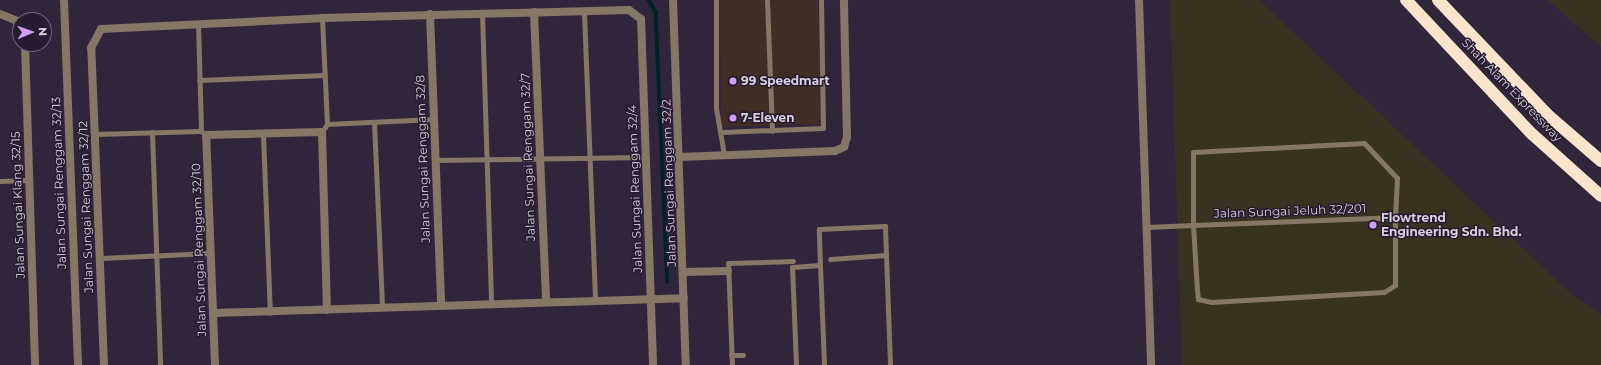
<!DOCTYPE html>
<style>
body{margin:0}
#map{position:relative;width:1601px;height:365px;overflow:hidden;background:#31253b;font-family:Montserrat,sans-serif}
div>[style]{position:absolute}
.commercial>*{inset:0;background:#3f2e25}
.industrial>*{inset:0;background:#383220}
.stream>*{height:3.5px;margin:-1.75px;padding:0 1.75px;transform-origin:1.75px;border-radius:1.75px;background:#002223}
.service>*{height:5px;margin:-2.5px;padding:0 2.5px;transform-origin:2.5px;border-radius:2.5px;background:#857766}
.minor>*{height:8px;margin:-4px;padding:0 4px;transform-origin:4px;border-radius:4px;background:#857766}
.tertiary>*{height:8px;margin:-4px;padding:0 4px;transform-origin:4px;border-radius:4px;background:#857766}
.motorway>*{height:12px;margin:-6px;padding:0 6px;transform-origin:6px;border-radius:6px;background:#fae4cb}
.dots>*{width:11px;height:11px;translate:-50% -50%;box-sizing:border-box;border:2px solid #271b30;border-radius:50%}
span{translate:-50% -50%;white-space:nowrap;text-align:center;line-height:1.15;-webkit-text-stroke:3px #271b30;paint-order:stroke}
.poi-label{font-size:12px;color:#d7d0de;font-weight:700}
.left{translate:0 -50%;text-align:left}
.street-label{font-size:12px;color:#d7d0de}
.north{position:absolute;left:12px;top:12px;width:40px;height:40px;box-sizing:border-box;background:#271b30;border:1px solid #6d6376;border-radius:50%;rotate:88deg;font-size:11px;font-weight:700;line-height:16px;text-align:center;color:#d7d0de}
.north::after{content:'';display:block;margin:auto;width:14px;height:18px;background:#d29dfd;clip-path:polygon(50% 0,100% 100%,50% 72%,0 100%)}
</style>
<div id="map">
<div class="commercial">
<div style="clip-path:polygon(720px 0,818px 0,822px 124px,724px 127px,721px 120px)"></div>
</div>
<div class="industrial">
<div style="clip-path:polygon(1170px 0,1259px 0,1567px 290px,1601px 315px,1601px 365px,1182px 365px)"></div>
<div style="clip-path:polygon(1548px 0,1601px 0,1601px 47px)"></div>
</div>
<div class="stream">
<div style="left:649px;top:0;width:14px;rotate:60deg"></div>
<div style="left:656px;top:12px;width:270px;rotate:87.5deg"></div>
</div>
<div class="service">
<div style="left:716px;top:0;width:108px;rotate:90deg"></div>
<div style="left:716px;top:108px;width:48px;rotate:80.3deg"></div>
<div style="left:767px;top:0;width:131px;rotate:87.8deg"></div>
<div style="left:584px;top:12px;width:288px;rotate:87.8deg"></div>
<div style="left:482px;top:13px;width:289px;rotate:88.2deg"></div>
<div style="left:198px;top:23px;width:108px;rotate:88.4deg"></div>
<div style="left:201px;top:131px;width:6px;rotate:39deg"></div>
<div style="left:199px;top:80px;width:126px;rotate:-2.3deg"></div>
<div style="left:374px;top:122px;width:186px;rotate:87.5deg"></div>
<div style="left:327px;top:124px;width:107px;rotate:-2.7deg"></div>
<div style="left:152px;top:132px;width:233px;rotate:88deg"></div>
<div style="left:322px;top:132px;width:9px;rotate:-58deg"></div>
<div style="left:327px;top:124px;width:106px;rotate:-92.7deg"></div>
<div style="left:722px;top:132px;width:101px;rotate:-2.3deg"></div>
<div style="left:823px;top:128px;width:128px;rotate:-90.9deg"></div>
<div style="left:95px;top:134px;width:106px;rotate:-1.6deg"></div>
<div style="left:263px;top:134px;width:179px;rotate:87.8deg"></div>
<div style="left:435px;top:160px;width:211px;rotate:-0.8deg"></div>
<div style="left:0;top:181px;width:29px;rotate:-2deg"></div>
<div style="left:1147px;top:227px;width:46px;rotate:-2.5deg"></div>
<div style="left:1193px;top:225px;width:186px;rotate:-2.2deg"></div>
<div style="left:1379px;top:218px;width:16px;rotate:-4deg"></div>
<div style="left:1395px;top:217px;width:39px;rotate:-87deg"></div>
<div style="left:1397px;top:178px;width:48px;rotate:-133.3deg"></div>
<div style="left:1364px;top:143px;width:171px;rotate:177deg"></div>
<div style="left:1193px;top:152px;width:73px;rotate:90deg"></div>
<div style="left:1193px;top:225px;width:65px;rotate:86.5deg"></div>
<div style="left:1197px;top:290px;width:9px;rotate:84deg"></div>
<div style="left:1198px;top:299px;width:13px;rotate:13deg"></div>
<div style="left:1211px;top:302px;width:173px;rotate:-3.3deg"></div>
<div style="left:1384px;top:292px;width:13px;rotate:-32deg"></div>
<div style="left:1395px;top:285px;width:68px;rotate:-90deg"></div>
<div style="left:886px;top:255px;width:110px;rotate:87.9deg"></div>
<div style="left:100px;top:258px;width:111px;rotate:-2.6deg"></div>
<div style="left:820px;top:265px;width:36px;rotate:-92deg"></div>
<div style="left:819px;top:229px;width:66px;rotate:-2.6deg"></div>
<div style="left:885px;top:226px;width:29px;rotate:88deg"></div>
<div style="left:886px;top:255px;width:56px;rotate:175.9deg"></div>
<div style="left:731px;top:355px;width:12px"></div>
<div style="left:732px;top:365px;width:102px;rotate:-92.2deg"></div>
<div style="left:728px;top:263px;width:65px;rotate:-1.8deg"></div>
<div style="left:796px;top:365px;width:98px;rotate:-92.3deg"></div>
<div style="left:792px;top:267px;width:28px;rotate:-4deg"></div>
<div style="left:820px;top:265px;width:100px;rotate:87.7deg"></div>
</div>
<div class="minor">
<div style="left:64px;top:0;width:365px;rotate:87.8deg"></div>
<div style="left:1139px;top:0;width:365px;rotate:88.1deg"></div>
<div style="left:534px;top:12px;width:289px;rotate:87.6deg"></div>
<div style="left:0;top:14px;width:22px;rotate:22deg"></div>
<div style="left:430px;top:14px;width:289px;rotate:87.8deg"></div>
<div style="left:25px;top:44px;width:321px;rotate:88.2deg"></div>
<div style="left:680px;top:157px;width:155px;rotate:-2.2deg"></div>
<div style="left:835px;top:151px;width:10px;rotate:-24deg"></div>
<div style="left:844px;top:147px;width:10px;rotate:-73deg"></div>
<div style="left:847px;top:137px;width:137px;rotate:-91.3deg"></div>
<div style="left:684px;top:272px;width:44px;rotate:-1.3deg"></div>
<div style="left:213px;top:313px;width:471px;rotate:-1.8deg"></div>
<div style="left:104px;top:365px;width:317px;rotate:-92.3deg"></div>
<div style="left:91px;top:48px;width:21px;rotate:-62deg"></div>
<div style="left:101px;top:29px;width:221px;rotate:-2.8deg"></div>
<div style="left:322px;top:18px;width:307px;rotate:-1.5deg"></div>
<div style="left:629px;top:10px;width:15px;rotate:37deg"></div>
<div style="left:641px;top:19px;width:346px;rotate:88deg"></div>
<div style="left:215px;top:365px;width:230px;rotate:-92.2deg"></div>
<div style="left:206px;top:135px;width:116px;rotate:-1.5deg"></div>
<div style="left:322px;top:132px;width:178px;rotate:88.4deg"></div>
</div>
<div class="tertiary">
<div style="left:673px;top:0;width:365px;rotate:88deg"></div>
</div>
<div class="motorway">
<div style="left:1406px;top:0;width:184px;rotate:46.8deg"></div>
<div style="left:1532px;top:134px;width:93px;rotate:41.9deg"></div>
<div style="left:1438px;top:0;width:161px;rotate:46.3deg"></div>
<div style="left:1549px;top:116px;width:69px;rotate:40.9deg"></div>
</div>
<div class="dots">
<div style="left:733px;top:81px;background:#d29dfd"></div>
<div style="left:733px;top:118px;background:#d29dfd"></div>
<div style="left:1373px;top:225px;background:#d29dfd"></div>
</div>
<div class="poi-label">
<span class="left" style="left:741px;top:81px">99 Speedmart</span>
<span class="left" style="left:741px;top:118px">7-Eleven</span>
<span class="left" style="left:1381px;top:225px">Flowtrend<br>Engineering Sdn. Bhd.</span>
</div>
<div class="street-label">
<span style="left:1512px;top:90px;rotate:46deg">Shah Alam Expressway</span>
<span style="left:528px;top:157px;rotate:-92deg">Jalan Sungai Renggam 32/7</span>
<span style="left:423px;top:159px;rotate:-92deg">Jalan Sungai Renggam 32/8</span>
<span style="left:59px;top:183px;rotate:-92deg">Jalan Sungai Renggam 32/13</span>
<span style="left:669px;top:183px;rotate:-92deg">Jalan Sungai Renggam 32/2</span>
<span style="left:635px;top:189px;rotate:-92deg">Jalan Sungai Renggam 32/4</span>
<span style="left:18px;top:205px;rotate:-92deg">Jalan Sungai Klang 32/15</span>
<span style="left:86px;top:207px;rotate:-92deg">Jalan Sungai Renggam 32/12</span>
<span style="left:1290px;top:211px;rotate:-2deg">Jalan Sungai Jeluh 32/201</span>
<span style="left:199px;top:250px;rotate:-92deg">Jalan Sungai Renggam 32/10</span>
</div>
<div class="north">N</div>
</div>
